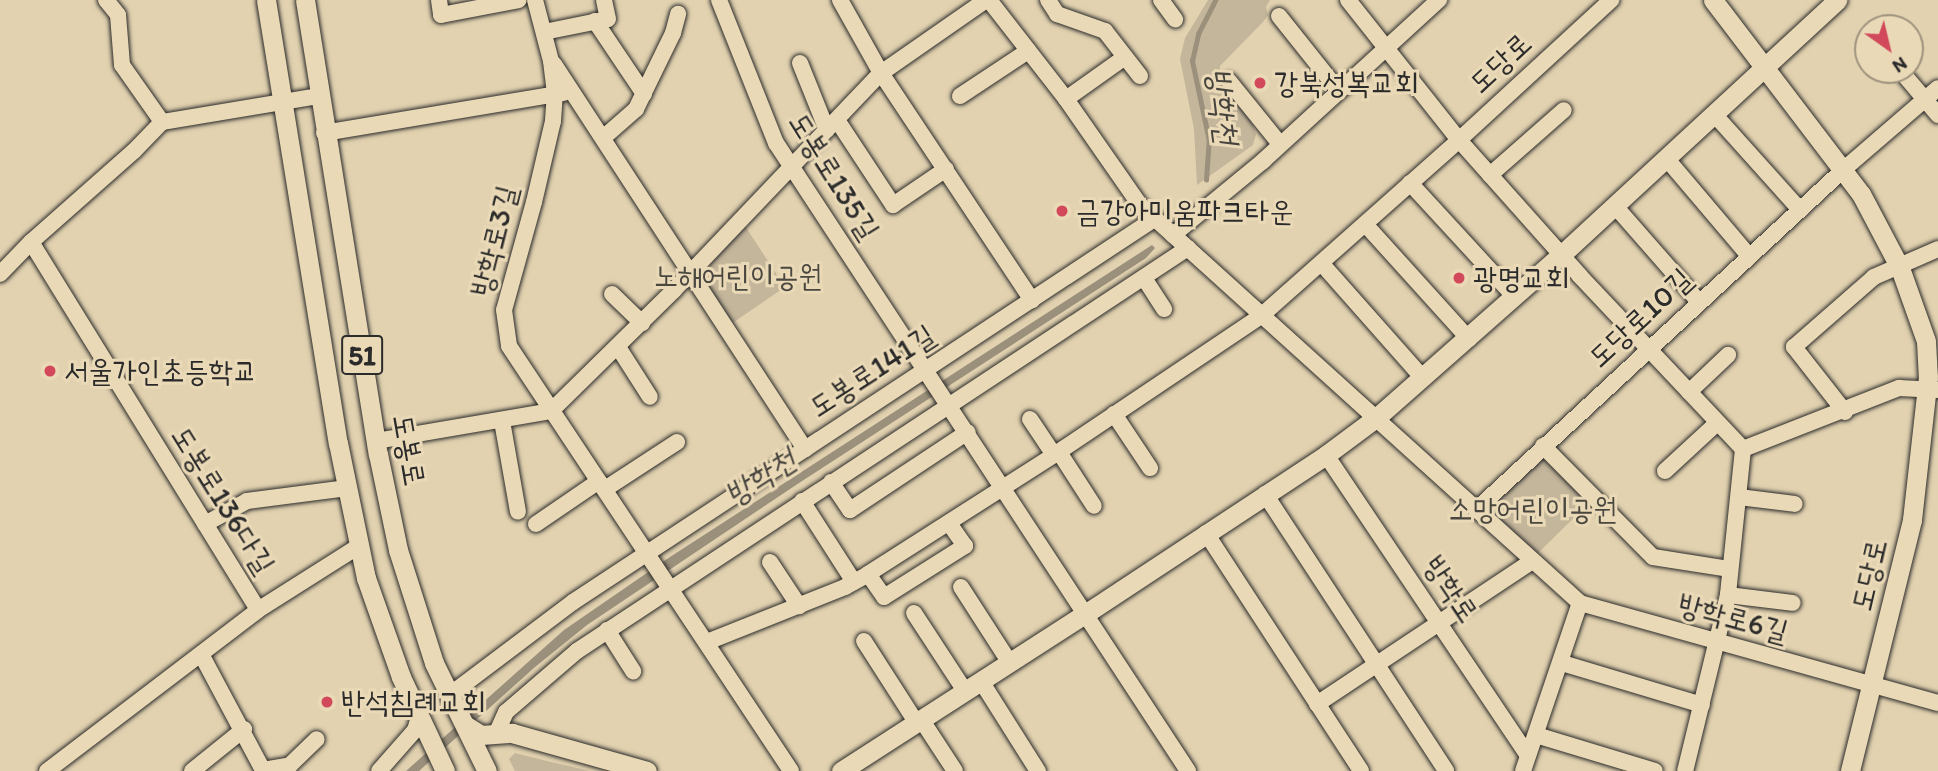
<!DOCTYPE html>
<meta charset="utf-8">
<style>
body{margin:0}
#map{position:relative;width:1938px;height:771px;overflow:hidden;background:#e2d2b0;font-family:Itim,"Poor Story",sans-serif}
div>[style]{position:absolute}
.green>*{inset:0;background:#c4b69b}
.water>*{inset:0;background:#9a907b}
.stream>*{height:4.5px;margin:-2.25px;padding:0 2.25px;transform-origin:2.25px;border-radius:2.25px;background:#9a907b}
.roads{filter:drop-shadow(0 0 2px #2b2b2b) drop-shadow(0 0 2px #2b2b2b)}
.minor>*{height:16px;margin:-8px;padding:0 8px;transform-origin:8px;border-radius:8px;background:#ead9b6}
.major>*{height:19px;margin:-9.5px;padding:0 9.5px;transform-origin:9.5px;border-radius:9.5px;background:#ead9b6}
.dots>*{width:19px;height:19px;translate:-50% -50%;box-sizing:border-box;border:4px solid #ead9b6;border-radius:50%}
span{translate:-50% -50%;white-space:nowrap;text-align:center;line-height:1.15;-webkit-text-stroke:6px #ead9b6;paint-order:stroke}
.shield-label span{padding:2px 5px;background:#ead9b6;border:2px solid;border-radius:5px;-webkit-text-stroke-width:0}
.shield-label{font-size:28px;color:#2b2b2b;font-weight:700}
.street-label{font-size:30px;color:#2b2b2b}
.poi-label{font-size:30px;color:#2b2b2b}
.left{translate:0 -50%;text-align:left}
.park-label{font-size:30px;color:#4a4741}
.water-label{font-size:32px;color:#47443f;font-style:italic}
.north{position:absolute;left:1854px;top:14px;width:70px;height:70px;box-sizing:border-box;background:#ead9b6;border:2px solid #9e937e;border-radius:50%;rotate:146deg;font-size:19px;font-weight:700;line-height:28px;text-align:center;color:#2b2b2b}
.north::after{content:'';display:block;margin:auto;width:24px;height:32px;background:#d1495b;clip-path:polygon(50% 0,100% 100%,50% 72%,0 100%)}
</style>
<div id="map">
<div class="green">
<div style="clip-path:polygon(1208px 0,1270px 0,1266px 7px,1268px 15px,1263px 22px,1220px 66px,1220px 81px,1250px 118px,1256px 134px,1253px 145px,1197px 185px,1194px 129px,1180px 59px,1185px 38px)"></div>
<div style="clip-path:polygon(743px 223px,785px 287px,731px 324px,696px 272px)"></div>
<div style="clip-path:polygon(1542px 456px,1589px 503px,1534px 557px,1497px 522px,1497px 498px)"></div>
<div style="clip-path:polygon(515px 753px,551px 762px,590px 771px,515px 771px,509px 759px)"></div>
</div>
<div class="water">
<div style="clip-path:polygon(1152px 245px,1155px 248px,1146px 258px,796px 485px,587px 625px,535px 667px,419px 771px,406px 771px,564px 630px,670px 557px)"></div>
</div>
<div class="stream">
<div style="left:1206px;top:180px;width:39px;rotate:-86deg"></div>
<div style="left:1209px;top:141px;width:82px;rotate:-102deg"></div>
<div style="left:1192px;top:61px;width:28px;rotate:-77deg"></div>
<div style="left:1198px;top:34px;width:38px;rotate:-63deg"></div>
</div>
<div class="roads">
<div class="minor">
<div style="left:106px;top:0;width:19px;rotate:51deg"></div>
<div style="left:118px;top:15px;width:50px;rotate:85.4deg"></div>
<div style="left:122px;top:65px;width:70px;rotate:54.9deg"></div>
<div style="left:439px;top:0;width:15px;rotate:82deg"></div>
<div style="left:441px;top:15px;width:79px;rotate:-10.9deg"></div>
<div style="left:535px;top:0;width:63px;rotate:75.3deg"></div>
<div style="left:551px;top:61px;width:31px;rotate:83deg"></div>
<div style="left:555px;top:92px;width:29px;rotate:94deg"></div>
<div style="left:553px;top:121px;width:83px;rotate:103.2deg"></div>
<div style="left:534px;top:202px;width:112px;rotate:105.5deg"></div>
<div style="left:504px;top:310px;width:36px;rotate:82deg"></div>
<div style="left:509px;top:346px;width:510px;rotate:56.43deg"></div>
<div style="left:719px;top:0;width:154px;rotate:68.3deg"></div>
<div style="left:776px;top:143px;width:751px;rotate:56.73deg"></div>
<div style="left:840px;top:0;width:84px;rotate:60.7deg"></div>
<div style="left:881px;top:73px;width:273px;rotate:56.4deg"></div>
<div style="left:989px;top:0;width:125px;rotate:52.1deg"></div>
<div style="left:1066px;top:99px;width:129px;rotate:55.1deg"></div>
<div style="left:1140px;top:205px;width:593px;rotate:42.13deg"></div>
<div style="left:1580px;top:603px;width:372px;rotate:15.6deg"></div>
<div style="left:1048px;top:0;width:17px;rotate:57deg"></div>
<div style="left:1057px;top:14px;width:51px;rotate:19.5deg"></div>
<div style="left:1105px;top:31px;width:57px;rotate:52.1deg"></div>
<div style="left:1161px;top:0;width:24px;rotate:54deg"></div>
<div style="left:1348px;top:0;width:179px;rotate:51.6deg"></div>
<div style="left:1459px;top:140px;width:182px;rotate:48.3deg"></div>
<div style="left:1580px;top:276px;width:238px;rotate:46.7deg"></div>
<div style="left:1743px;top:449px;width:147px;rotate:95.9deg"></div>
<div style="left:1728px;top:595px;width:181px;rotate:103.7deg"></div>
<div style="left:1279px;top:16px;width:95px;rotate:51.4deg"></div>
<div style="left:595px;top:21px;width:88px;rotate:56.1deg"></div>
<div style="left:544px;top:32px;width:65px;rotate:-11.5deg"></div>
<div style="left:608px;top:19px;width:19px;rotate:-102deg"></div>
<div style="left:800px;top:63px;width:72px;rotate:68.1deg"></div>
<div style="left:554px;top:64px;width:460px;rotate:56.9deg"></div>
<div style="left:1900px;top:70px;width:59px;rotate:49.8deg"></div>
<div style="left:1229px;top:81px;width:81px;rotate:51deg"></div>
<div style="left:960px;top:96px;width:82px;rotate:-33.5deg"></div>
<div style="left:1066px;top:99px;width:72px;rotate:-35.4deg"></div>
<div style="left:1714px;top:114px;width:129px;rotate:48.1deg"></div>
<div style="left:837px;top:120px;width:102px;rotate:56.6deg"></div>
<div style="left:893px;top:205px;width:64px;rotate:-34.2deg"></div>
<div style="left:324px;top:133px;width:243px;rotate:-9.5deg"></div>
<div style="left:603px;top:138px;width:44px;rotate:-41.3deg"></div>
<div style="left:636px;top:109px;width:85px;rotate:-64deg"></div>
<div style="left:673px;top:33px;width:20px;rotate:-75deg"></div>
<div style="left:1666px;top:158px;width:128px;rotate:49.7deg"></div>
<div style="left:1490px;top:175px;width:98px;rotate:-41.3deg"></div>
<div style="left:1410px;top:183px;width:155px;rotate:47.4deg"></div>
<div style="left:1615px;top:206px;width:128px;rotate:48.8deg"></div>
<div style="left:1365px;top:224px;width:155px;rotate:47.9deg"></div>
<div style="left:1173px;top:235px;width:117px;rotate:-39.4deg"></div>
<div style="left:1263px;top:161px;width:239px;rotate:-42.5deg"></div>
<div style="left:31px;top:242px;width:432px;rotate:58.3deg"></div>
<div style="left:1322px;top:264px;width:152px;rotate:48.5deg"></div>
<div style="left:0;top:274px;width:45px;rotate:-45.9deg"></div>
<div style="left:31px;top:242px;width:137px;rotate:-41.5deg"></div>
<div style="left:134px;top:151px;width:40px;rotate:-46deg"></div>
<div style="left:162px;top:122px;width:159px;rotate:-9.4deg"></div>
<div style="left:1144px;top:278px;width:37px;rotate:57deg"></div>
<div style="left:612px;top:294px;width:42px;rotate:44deg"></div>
<div style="left:618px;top:347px;width:59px;rotate:57.4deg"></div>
<div style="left:1689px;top:392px;width:54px;rotate:-43.5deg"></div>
<div style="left:1845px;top:412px;width:83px;rotate:-128.1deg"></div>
<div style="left:1794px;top:347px;width:106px;rotate:-41.2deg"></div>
<div style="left:1874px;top:277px;width:70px;rotate:-23.6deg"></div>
<div style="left:1114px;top:414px;width:65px;rotate:56.3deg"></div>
<div style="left:1030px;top:419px;width:43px;rotate:56.3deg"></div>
<div style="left:502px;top:421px;width:92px;rotate:80deg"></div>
<div style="left:376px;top:441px;width:178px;rotate:-9.7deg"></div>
<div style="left:551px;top:411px;width:173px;rotate:-44.5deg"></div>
<div style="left:674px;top:290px;width:300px;rotate:-46.4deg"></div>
<div style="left:881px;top:73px;width:128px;rotate:-34.8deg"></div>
<div style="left:1543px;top:446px;width:156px;rotate:45.3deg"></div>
<div style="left:1653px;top:557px;width:78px;rotate:8.9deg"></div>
<div style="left:1743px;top:449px;width:168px;rotate:-21.4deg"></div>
<div style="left:1899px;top:388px;width:39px;rotate:3deg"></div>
<div style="left:1059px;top:452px;width:64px;rotate:57.1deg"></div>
<div style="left:1326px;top:455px;width:362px;rotate:56.1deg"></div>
<div style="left:1665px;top:471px;width:71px;rotate:-42.7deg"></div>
<div style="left:831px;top:482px;width:34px;rotate:56deg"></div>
<div style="left:850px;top:510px;width:141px;rotate:-33.5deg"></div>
<div style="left:605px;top:489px;width:86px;rotate:-33.1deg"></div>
<div style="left:1265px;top:494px;width:331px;rotate:56.8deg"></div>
<div style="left:1739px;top:497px;width:56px;rotate:7.1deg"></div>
<div style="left:802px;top:501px;width:96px;rotate:57.3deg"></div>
<div style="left:1476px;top:510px;width:500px;rotate:-42.81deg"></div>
<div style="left:1843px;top:170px;width:125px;rotate:-40.8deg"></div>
<div style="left:205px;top:524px;width:48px;rotate:-28.7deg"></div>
<div style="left:247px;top:501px;width:101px;rotate:-7.4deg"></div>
<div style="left:536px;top:524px;width:76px;rotate:-34.3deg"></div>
<div style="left:1206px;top:533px;width:284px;rotate:56.9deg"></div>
<div style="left:770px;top:562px;width:53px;rotate:56.6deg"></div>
<div style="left:868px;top:574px;width:28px;rotate:55deg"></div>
<div style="left:884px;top:597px;width:96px;rotate:-32.2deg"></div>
<div style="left:965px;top:546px;width:28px;rotate:-125deg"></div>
<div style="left:961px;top:587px;width:90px;rotate:57.2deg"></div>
<div style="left:1728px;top:595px;width:65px;rotate:7deg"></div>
<div style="left:914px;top:613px;width:93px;rotate:56.8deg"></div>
<div style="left:607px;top:630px;width:49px;rotate:57.6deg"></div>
<div style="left:864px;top:641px;width:96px;rotate:57.3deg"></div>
<div style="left:707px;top:642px;width:149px;rotate:-21.7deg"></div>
<div style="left:845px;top:587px;width:26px;rotate:-29deg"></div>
<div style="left:868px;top:574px;width:221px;rotate:-32.6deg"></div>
<div style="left:1054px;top:455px;width:249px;rotate:-33.9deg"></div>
<div style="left:1261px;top:316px;width:265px;rotate:-41.6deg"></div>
<div style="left:1459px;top:140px;width:207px;rotate:-42.6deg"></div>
<div style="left:201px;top:654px;width:132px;rotate:61.9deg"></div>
<div style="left:263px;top:770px;width:27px;rotate:-10deg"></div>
<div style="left:290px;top:765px;width:37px;rotate:-44deg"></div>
<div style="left:1562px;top:663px;width:146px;rotate:16.7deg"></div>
<div style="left:981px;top:681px;width:107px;rotate:57.7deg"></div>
<div style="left:451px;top:694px;width:153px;rotate:-37deg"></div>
<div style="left:573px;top:602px;width:696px;rotate:-33.39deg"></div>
<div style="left:1317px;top:704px;width:258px;rotate:-33.6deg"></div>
<div style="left:921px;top:719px;width:62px;rotate:56.8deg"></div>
<div style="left:497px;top:732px;width:22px;rotate:-66deg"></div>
<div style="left:506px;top:712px;width:94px;rotate:-40.7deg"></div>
<div style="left:577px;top:651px;width:732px;rotate:-33.41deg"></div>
<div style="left:1536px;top:735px;width:124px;rotate:16.8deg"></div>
<div style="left:47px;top:771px;width:265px;rotate:-37.3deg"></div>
<div style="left:258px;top:610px;width:120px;rotate:-32.4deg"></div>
<div style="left:192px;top:771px;width:67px;rotate:-38.9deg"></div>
<div style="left:379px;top:771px;width:55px;rotate:-48.7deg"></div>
<div style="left:415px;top:730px;width:14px;rotate:-73deg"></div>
<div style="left:1523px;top:771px;width:177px;rotate:-71.3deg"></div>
</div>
<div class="major">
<div style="left:266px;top:0;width:449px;rotate:80.8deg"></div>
<div style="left:338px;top:443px;width:138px;rotate:78.3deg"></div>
<div style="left:366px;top:578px;width:105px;rotate:70.5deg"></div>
<div style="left:401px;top:677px;width:104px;rotate:64.9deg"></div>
<div style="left:305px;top:0;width:460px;rotate:80.9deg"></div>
<div style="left:378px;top:454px;width:98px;rotate:78.2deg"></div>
<div style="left:398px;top:550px;width:119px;rotate:72.3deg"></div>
<div style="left:434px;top:663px;width:120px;rotate:63.9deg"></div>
<div style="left:1713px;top:0;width:244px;rotate:52.7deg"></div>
<div style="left:1861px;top:194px;width:84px;rotate:62.2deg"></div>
<div style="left:1900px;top:268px;width:77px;rotate:70.4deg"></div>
<div style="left:1926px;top:341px;width:36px;rotate:87deg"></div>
<div style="left:1928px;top:377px;width:144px;rotate:96.4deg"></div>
<div style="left:1912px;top:520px;width:259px;rotate:103.9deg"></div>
<div style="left:465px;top:725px;width:19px;rotate:32deg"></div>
<div style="left:481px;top:735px;width:31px;rotate:-4deg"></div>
<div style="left:512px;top:733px;width:140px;rotate:15.7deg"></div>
<div style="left:841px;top:771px;width:290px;rotate:-32.8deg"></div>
<div style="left:1085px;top:614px;width:289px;rotate:-33.4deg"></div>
<div style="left:1326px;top:455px;width:64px;rotate:-36.7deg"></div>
<div style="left:1377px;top:417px;width:245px;rotate:-41.4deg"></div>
<div style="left:1561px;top:255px;width:376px;rotate:-42.7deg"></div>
</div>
</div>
<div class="dots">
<div style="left:1260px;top:83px;background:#d1495b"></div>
<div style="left:1062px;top:211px;background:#d1495b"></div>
<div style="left:1459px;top:278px;background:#d1495b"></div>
<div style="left:50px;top:371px;background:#d1495b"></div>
<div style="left:327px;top:702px;background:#d1495b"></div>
</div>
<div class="shield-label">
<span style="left:362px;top:355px">51</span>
</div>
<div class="street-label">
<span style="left:1500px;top:63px;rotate:-43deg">도당로</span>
<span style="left:834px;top:176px;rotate:58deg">도봉로135길</span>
<span style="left:494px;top:241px;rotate:-76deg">방학로3길</span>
<span style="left:1640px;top:318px;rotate:-43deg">도당로10길</span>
<span style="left:872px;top:371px;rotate:-33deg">도봉로141길</span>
<span style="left:409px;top:450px;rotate:80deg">도봉로</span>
<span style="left:223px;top:500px;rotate:58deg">도봉로136다길</span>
<span style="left:1869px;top:575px;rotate:-77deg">도당로</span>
<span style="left:1451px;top:589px;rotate:56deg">방학로</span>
<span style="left:1733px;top:618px;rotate:15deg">방학로6길</span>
</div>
<div class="poi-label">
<span class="left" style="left:1274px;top:83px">강북성복교회</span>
<span class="left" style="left:1076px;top:211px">금강아미움파크타운</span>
<span class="left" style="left:1473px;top:278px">광명교회</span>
<span class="left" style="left:64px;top:371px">서울가인초등학교</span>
<span class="left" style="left:341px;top:702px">반석침례교회</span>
</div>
<div class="park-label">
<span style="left:738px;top:276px">노해어린이공원</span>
<span style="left:1533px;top:509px">소망어린이공원</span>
</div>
<div class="water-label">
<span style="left:1223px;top:106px;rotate:83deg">방학천</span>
<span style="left:760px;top:477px;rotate:-33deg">방학천</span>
</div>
<div class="north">N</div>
</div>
